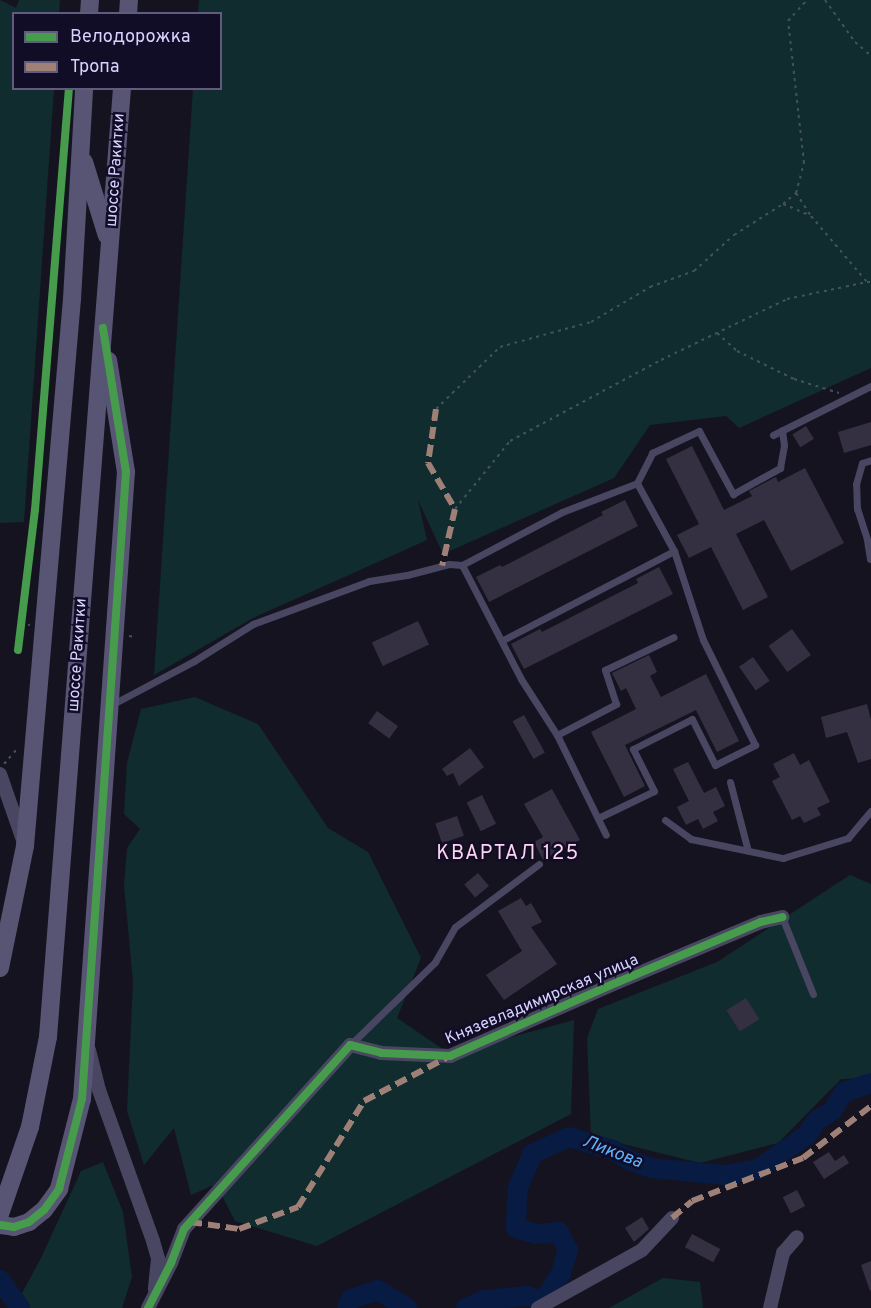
<!DOCTYPE html>
<meta charset="utf-8">
<style>
body{margin:0}
#map{position:relative;width:871px;height:1308px;overflow:hidden;background:#161320;font-family:Overpass,sans-serif}
div>[style]{position:absolute}
.green>*{inset:0;background:#102c2e}
.river>*{height:20px;margin:-10px;padding:0 10px;transform-origin:10px;border-radius:10px;background:#071b43}
.building>*{inset:0;background:#343042;transform-origin:0 0}
.path>*{height:2px;margin-top:-1px;transform-origin:0;background:repeating-linear-gradient(90deg,#435061 0 3px,transparent 0 7.5px)}
.lane>*{height:7px;margin:-3.5px;padding:0 3.5px;transform-origin:3.5px;border-radius:3.5px;background:#484661}
.street>*{height:14px;margin:-7px;padding:0 7px;transform-origin:7px;border-radius:7px;background:#484661}
.secondary>*{height:18px;margin:-9px;padding:0 9px;transform-origin:9px;border-radius:9px;background:#575474}
.quiet>*{height:6px;margin-top:-3px;transform-origin:0;background:repeating-linear-gradient(90deg,#9e8076 0 12px,transparent 0 18px)}
.cycleway>*{height:8px;margin:-4px;padding:0 4px;transform-origin:4px;border-radius:4px;background:#469c4c}
span{translate:-50% -50%;white-space:nowrap;text-align:center;line-height:1.15;-webkit-text-stroke:5px #120d26;paint-order:stroke}
.street-label{font-size:16px;color:#d8d2ff}
.water-label{font-size:18px;color:#60b2ff;font-style:italic}
.quarter-label{font-size:20px;color:#ffd4ee;letter-spacing:1.5px}
.legend{position:absolute;left:12px;top:12px;width:210px;height:78px;box-sizing:border-box;background:#120d26;border:2px solid #615c7d;margin:0;padding:8px 10px;list-style:none;font-size:18px;color:#d8d2ff}
.legend li{display:flex;align-items:center;gap:12px;height:30px}
.legend b{width:30px;border:2px solid #615c7d}
</style>
<div id="map">
<div class="green">
<div style="clip-path:polygon(0 0,16px 8px,19px 0,60px 0,59px 13px,14px 14px,14px 88px,54px 89px,24px 522px,0 523px)"></div>
<div style="clip-path:polygon(199px 0,871px 0,871px 368px,739px 428px,726px 416px,650px 425px,614px 478px,443px 554px,418px 500px,427px 540px,253px 618px,154px 675px,193px 89px,220px 88px,220px 14px,198px 13px)"></div>
<div style="clip-path:polygon(195px 697px,258px 724px,328px 828px,368px 852px,421px 958px,397px 1018px,450px 1054px,574px 1020px,571px 1114px,317px 1246px,235px 1221px,216px 1184px,191px 1195px,174px 1128px,144px 1165px,127px 1111px,133px 982px,124px 885px,127px 848px,140px 829px,124px 814px,127px 763px,141px 709px)"></div>
<div style="clip-path:polygon(850px 875px,871px 884px,871px 1078px,841px 1079px,778px 1143px,700px 1163px,591px 1136px,587px 1038px,598px 1009px,717px 962px)"></div>
<div style="clip-path:polygon(103px 1162px,123px 1212px,132px 1277px,122px 1308px,14px 1308px,41px 1258px,81px 1171px)"></div>
<div style="clip-path:polygon(663px 1278px,700px 1282px,703px 1308px,609px 1308px)"></div>
</div>
<div class="river">
<div style="left:0;top:1280px;width:34px;rotate:54deg"></div>
<div style="left:347px;top:1308px;width:10px;rotate:-66deg"></div>
<div style="left:351px;top:1299px;width:28px;rotate:-18deg"></div>
<div style="left:378px;top:1290px;width:34px;rotate:32deg"></div>
<div style="left:466px;top:1308px;width:20px;rotate:-24deg"></div>
<div style="left:484px;top:1300px;width:43px;rotate:-5.3deg"></div>
<div style="left:527px;top:1296px;width:17px;rotate:17deg"></div>
<div style="left:543px;top:1301px;width:33px;rotate:-57deg"></div>
<div style="left:561px;top:1273px;width:24px;rotate:-73deg"></div>
<div style="left:568px;top:1250px;width:20px;rotate:-117deg"></div>
<div style="left:559px;top:1232px;width:23px;rotate:175deg"></div>
<div style="left:536px;top:1234px;width:21px;rotate:-163deg"></div>
<div style="left:516px;top:1228px;width:38px;rotate:-88deg"></div>
<div style="left:517px;top:1190px;width:39px;rotate:-67deg"></div>
<div style="left:532px;top:1154px;width:41px;rotate:-24.7deg"></div>
<div style="left:569px;top:1137px;width:46px;rotate:16.5deg"></div>
<div style="left:613px;top:1150px;width:19px;rotate:32deg"></div>
<div style="left:629px;top:1160px;width:23px;rotate:20deg"></div>
<div style="left:651px;top:1168px;width:74px;rotate:5.4deg"></div>
<div style="left:725px;top:1175px;width:34px;rotate:-10deg"></div>
<div style="left:758px;top:1169px;width:60px;rotate:-34.8deg"></div>
<div style="left:807px;top:1135px;width:17px;rotate:-57deg"></div>
<div style="left:816px;top:1121px;width:19px;rotate:-32deg"></div>
<div style="left:832px;top:1111px;width:22px;rotate:-58deg"></div>
<div style="left:844px;top:1092px;width:28px;rotate:-18deg"></div>
</div>
<div class="building">
<div style="clip-path:polygon(871px 422px,871px 445px,844px 453px,838px 432px)"></div>
<div style="left:806px;top:426px;width:15px;height:16px;rotate:58deg"></div>
<div style="clip-path:polygon(692px 446px,724px 510px,752px 496px,749px 491px,776px 477px,778px 482px,805px 468px,844px 543px,791px 571px,764px 520px,736px 534px,768px 597px,743px 610px,711px 547px,689px 558px,677px 535px,699px 524px,666px 459px)"></div>
<div style="clip-path:polygon(625px 500px,638px 526px,489px 602px,476px 577px,500px 565px,502px 567px,603px 515px,601px 512px)"></div>
<div style="clip-path:polygon(659px 567px,673px 594px,524px 669px,511px 644px,540px 629px,542px 632px,638px 583px,636px 579px)"></div>
<div style="left:418px;top:621px;width:26px;height:51px;rotate:65deg"></div>
<div style="left:792px;top:629px;width:32px;height:29px;rotate:54deg"></div>
<div style="clip-path:polygon(649px 655px,657px 672px,650px 676px,661px 697px,706px 674px,739px 741px,717px 752px,696px 710px,625px 745px,645px 786px,624px 797px,591px 732px,636px 709px,626px 688px,621px 691px,612px 673px)"></div>
<div style="left:753px;top:657px;width:29px;height:17px;rotate:55deg"></div>
<div style="clip-path:polygon(867px 704px,871px 720px,871px 759px,858px 763px,847px 732px,826px 738px,821px 717px)"></div>
<div style="left:377px;top:711px;width:26px;height:15px;rotate:36deg"></div>
<div style="left:524px;top:715px;width:43px;height:13px;rotate:61deg"></div>
<div style="clip-path:polygon(470px 748px,484px 767px,459px 786px,453px 773px,447px 776px,442px 769px)"></div>
<div style="clip-path:polygon(794px 753px,800px 765px,809px 760px,830px 802px,817px 808px,821px 815px,804px 823px,800px 816px,792px 820px,772px 781px,780px 777px,773px 764px)"></div>
<div style="clip-path:polygon(688px 762px,704px 793px,716px 787px,725px 806px,713px 812px,718px 821px,703px 829px,698px 819px,686px 825px,677px 807px,689px 801px,673px 769px)"></div>
<div style="clip-path:polygon(552px 789px,580px 840px,543px 860px,534px 842px,543px 837px,524px 804px)"></div>
<div style="left:482px;top:795px;width:32px;height:17px;rotate:64deg"></div>
<div style="left:457px;top:816px;width:21px;height:23px;rotate:71deg"></div>
<div style="left:478px;top:873px;width:17px;height:18px;rotate:50deg"></div>
<div style="clip-path:polygon(521px 898px,526px 906px,531px 903px,542px 922px,531px 927px,557px 964px,504px 1000px,486px 975px,522px 951px,498px 911px)"></div>
<div style="left:746px;top:998px;width:25px;height:23px;rotate:58deg"></div>
<div style="clip-path:polygon(829px 1152px,835px 1161px,844px 1155px,849px 1163px,824px 1179px,813px 1162px)"></div>
<div style="left:797px;top:1190px;width:18px;height:16px;rotate:63deg"></div>
<div style="clip-path:polygon(642px 1217px,649px 1229px,634px 1242px,625px 1228px)"></div>
<div style="left:692px;top:1234px;width:32px;height:15px;rotate:28deg"></div>
<div style="clip-path:polygon(871px 1261px,871px 1290px,870px 1291px,861px 1265px)"></div>
</div>
<div class="path">
<div style="left:825px;top:0;width:52px;rotate:54.5deg"></div>
<div style="left:855px;top:42px;width:21px;rotate:41deg"></div>
<div style="left:796px;top:193px;width:27px;rotate:57deg"></div>
<div style="left:783px;top:204px;width:17px;rotate:-40deg"></div>
<div style="left:796px;top:193px;width:31px;rotate:-75deg"></div>
<div style="left:804px;top:163px;width:143px;rotate:-96.4deg"></div>
<div style="left:788px;top:21px;width:28px;rotate:-48deg"></div>
<div style="left:717px;top:333px;width:27px;rotate:42deg"></div>
<div style="left:737px;top:351px;width:64px;rotate:26.2deg"></div>
<div style="left:794px;top:379px;width:47px;rotate:17.3deg"></div>
<div style="left:436px;top:409px;width:89px;rotate:-44.1deg"></div>
<div style="left:500px;top:347px;width:94px;rotate:-15.4deg"></div>
<div style="left:591px;top:322px;width:69px;rotate:-30.7deg"></div>
<div style="left:650px;top:287px;width:47px;rotate:-20deg"></div>
<div style="left:694px;top:271px;width:54px;rotate:-42deg"></div>
<div style="left:734px;top:235px;width:58px;rotate:-32.3deg"></div>
<div style="left:783px;top:204px;width:30px;rotate:23deg"></div>
<div style="left:811px;top:216px;width:87px;rotate:49.7deg"></div>
<div style="left:867px;top:282px;width:4px"></div>
<div style="left:455px;top:509px;width:87px;rotate:-51deg"></div>
<div style="left:510px;top:441px;width:171px;rotate:-28.2deg"></div>
<div style="left:661px;top:360px;width:140px;rotate:-25.8deg"></div>
<div style="left:787px;top:299px;width:82px;rotate:-12deg"></div>
<div style="left:21px;top:624px;width:9px;rotate:6deg"></div>
<div style="left:129px;top:636px;width:6px;rotate:9deg"></div>
<div style="left:4px;top:764px;width:21px;rotate:-49deg"></div>
</div>
<div class="lane">
<div style="left:773px;top:435px;width:110px;rotate:-26.6deg"></div>
<div style="left:870px;top:559px;width:20px;rotate:-99deg"></div>
<div style="left:867px;top:539px;width:32px;rotate:-108deg"></div>
<div style="left:857px;top:509px;width:25px;rotate:-92deg"></div>
<div style="left:856px;top:484px;width:22px;rotate:-74deg"></div>
<div style="left:862px;top:463px;width:9px;rotate:-18deg"></div>
<div style="left:462px;top:565px;width:128px;rotate:62.6deg"></div>
<div style="left:521px;top:679px;width:67px;rotate:57.3deg"></div>
<div style="left:557px;top:735px;width:111px;rotate:63.9deg"></div>
<div style="left:503px;top:640px;width:193px;rotate:-27.5deg"></div>
<div style="left:113px;top:704px;width:92px;rotate:-28deg"></div>
<div style="left:194px;top:661px;width:70px;rotate:-32.1deg"></div>
<div style="left:253px;top:624px;width:124px;rotate:-20.3deg"></div>
<div style="left:369px;top:581px;width:38px;rotate:-9deg"></div>
<div style="left:407px;top:575px;width:43px;rotate:-14.7deg"></div>
<div style="left:449px;top:564px;width:13px;rotate:4deg"></div>
<div style="left:462px;top:565px;width:113px;rotate:-27.9deg"></div>
<div style="left:562px;top:512px;width:80px;rotate:-21.1deg"></div>
<div style="left:637px;top:483px;width:34px;rotate:-63deg"></div>
<div style="left:652px;top:453px;width:52px;rotate:-25.1deg"></div>
<div style="left:699px;top:431px;width:72px;rotate:61.6deg"></div>
<div style="left:733px;top:494px;width:54px;rotate:-29deg"></div>
<div style="left:780px;top:468px;width:23px;rotate:-80deg"></div>
<div style="left:784px;top:445px;width:15px;rotate:-98deg"></div>
<div style="left:557px;top:735px;width:67px;rotate:-27.7deg"></div>
<div style="left:616px;top:704px;width:36px;rotate:-108deg"></div>
<div style="left:605px;top:670px;width:76px;rotate:-25.6deg"></div>
<div style="left:730px;top:782px;width:71px;rotate:75.4deg"></div>
<div style="left:598px;top:818px;width:62px;rotate:-25.7deg"></div>
<div style="left:654px;top:791px;width:47px;rotate:-116.6deg"></div>
<div style="left:633px;top:749px;width:66px;rotate:-27deg"></div>
<div style="left:692px;top:719px;width:51px;rotate:63.4deg"></div>
<div style="left:715px;top:765px;width:45px;rotate:-26.6deg"></div>
<div style="left:755px;top:745px;width:117px;rotate:-116.3deg"></div>
<div style="left:703px;top:640px;width:94px;rotate:-108deg"></div>
<div style="left:674px;top:551px;width:77px;rotate:-118.6deg"></div>
<div style="left:665px;top:820px;width:32px;rotate:36deg"></div>
<div style="left:691px;top:839px;width:94px;rotate:11.7deg"></div>
<div style="left:783px;top:858px;width:68px;rotate:-17.1deg"></div>
<div style="left:848px;top:838px;width:35px;rotate:-50deg"></div>
<div style="left:782px;top:917px;width:83px;rotate:68.1deg"></div>
<div style="left:350px;top:1045px;width:119px;rotate:-44.3deg"></div>
<div style="left:435px;top:962px;width:40px;rotate:-60.3deg"></div>
<div style="left:455px;top:927px;width:105px;rotate:-36.9deg"></div>
</div>
<div class="street">
<div style="left:0;top:774px;width:73px;rotate:70.8deg"></div>
<div style="left:89px;top:1050px;width:41px;rotate:76deg"></div>
<div style="left:99px;top:1090px;width:160px;rotate:70.3deg"></div>
<div style="left:153px;top:1241px;width:19px;rotate:74deg"></div>
<div style="left:158px;top:1259px;width:30px;rotate:96deg"></div>
<div style="left:148px;top:1308px;width:51px;rotate:-62.9deg"></div>
<div style="left:171px;top:1263px;width:36px;rotate:-69deg"></div>
<div style="left:184px;top:1229px;width:248px;rotate:-47.9deg"></div>
<div style="left:350px;top:1045px;width:32px;rotate:14deg"></div>
<div style="left:381px;top:1053px;width:69px;rotate:2.5deg"></div>
<div style="left:450px;top:1056px;width:184px;rotate:-23.8deg"></div>
<div style="left:618px;top:982px;width:155px;rotate:-22.8deg"></div>
<div style="left:761px;top:922px;width:22px;rotate:-13deg"></div>
<div style="left:538px;top:1308px;width:119px;rotate:-29.1deg"></div>
<div style="left:642px;top:1250px;width:44px;rotate:-46.8deg"></div>
<div style="left:770px;top:1308px;width:57px;rotate:-76.7deg"></div>
<div style="left:783px;top:1253px;width:21px;rotate:-49deg"></div>
</div>
<div class="secondary">
<div style="left:89px;top:14px;width:14px;rotate:-86deg"></div>
<div style="left:128px;top:14px;width:14px;rotate:-86deg"></div>
<div style="left:84px;top:162px;width:77px;rotate:72.7deg"></div>
<div style="left:0;top:968px;width:125px;rotate:-78.4deg"></div>
<div style="left:25px;top:846px;width:549px;rotate:-85.09deg"></div>
<div style="left:72px;top:299px;width:211px;rotate:-86.7deg"></div>
<div style="left:0;top:1214px;width:92px;rotate:-71deg"></div>
<div style="left:30px;top:1127px;width:92px;rotate:-78.7deg"></div>
<div style="left:48px;top:1037px;width:952px;rotate:-85.54deg"></div>
<div style="left:0;top:1225px;width:14px;rotate:8deg"></div>
<div style="left:14px;top:1227px;width:16px;rotate:-18deg"></div>
<div style="left:29px;top:1222px;width:19px;rotate:-39deg"></div>
<div style="left:44px;top:1210px;width:26px;rotate:-54deg"></div>
<div style="left:59px;top:1189px;width:93px;rotate:-75.7deg"></div>
<div style="left:82px;top:1099px;width:629px;rotate:-85.99deg"></div>
<div style="left:126px;top:472px;width:113px;rotate:-99.1deg"></div>
</div>
<div class="quiet">
<div style="left:436px;top:409px;width:55px;rotate:98.4deg"></div>
<div style="left:428px;top:463px;width:53px;rotate:59.6deg"></div>
<div style="left:455px;top:509px;width:58px;rotate:102.8deg"></div>
<div style="left:672px;top:1218px;width:26px;rotate:-40deg"></div>
<div style="left:692px;top:1201px;width:119px;rotate:-21.2deg"></div>
<div style="left:803px;top:1158px;width:86px;rotate:-37.4deg"></div>
<div style="left:190px;top:1222px;width:49px;rotate:8.1deg"></div>
<div style="left:239px;top:1229px;width:63px;rotate:-20.4deg"></div>
<div style="left:298px;top:1207px;width:125px;rotate:-58.1deg"></div>
<div style="left:364px;top:1101px;width:93px;rotate:-27.7deg"></div>
</div>
<div class="cycleway">
<div style="left:18px;top:650px;width:141px;rotate:-83.1deg"></div>
<div style="left:35px;top:510px;width:423px;rotate:-85.4deg"></div>
<div style="left:0;top:1225px;width:14px;rotate:8deg"></div>
<div style="left:14px;top:1227px;width:16px;rotate:-18deg"></div>
<div style="left:29px;top:1222px;width:19px;rotate:-39deg"></div>
<div style="left:44px;top:1210px;width:26px;rotate:-54deg"></div>
<div style="left:59px;top:1189px;width:93px;rotate:-75.7deg"></div>
<div style="left:82px;top:1099px;width:629px;rotate:-85.99deg"></div>
<div style="left:126px;top:472px;width:146px;rotate:-99.1deg"></div>
<div style="left:148px;top:1308px;width:51px;rotate:-62.9deg"></div>
<div style="left:171px;top:1263px;width:36px;rotate:-69deg"></div>
<div style="left:184px;top:1229px;width:248px;rotate:-47.9deg"></div>
<div style="left:350px;top:1045px;width:32px;rotate:14deg"></div>
<div style="left:381px;top:1053px;width:69px;rotate:2.5deg"></div>
<div style="left:450px;top:1056px;width:184px;rotate:-23.8deg"></div>
<div style="left:618px;top:982px;width:155px;rotate:-22.8deg"></div>
<div style="left:761px;top:922px;width:22px;rotate:-13deg"></div>
</div>
<div class="street-label">
<span style="left:116px;top:170px;rotate:-86deg">шоссе Ракитки</span>
<span style="left:78px;top:655px;rotate:-86deg">шоссе Ракитки</span>
<span style="left:542px;top:1000px;rotate:-23deg">Князевладимирская улица</span>
</div>
<div class="water-label">
<span style="left:612px;top:1153px;rotate:21deg">Ликова</span>
</div>
<div class="quarter-label">
<span style="left:508px;top:854px">КВАРТАЛ 125</span>
</div>
<ul class="legend">
<li><b style="height:8px;background:#469c4c"></b>Велодорожка</li>
<li><b style="height:8px;background:#9e8076"></b>Тропа</li>
</ul>
</div>
